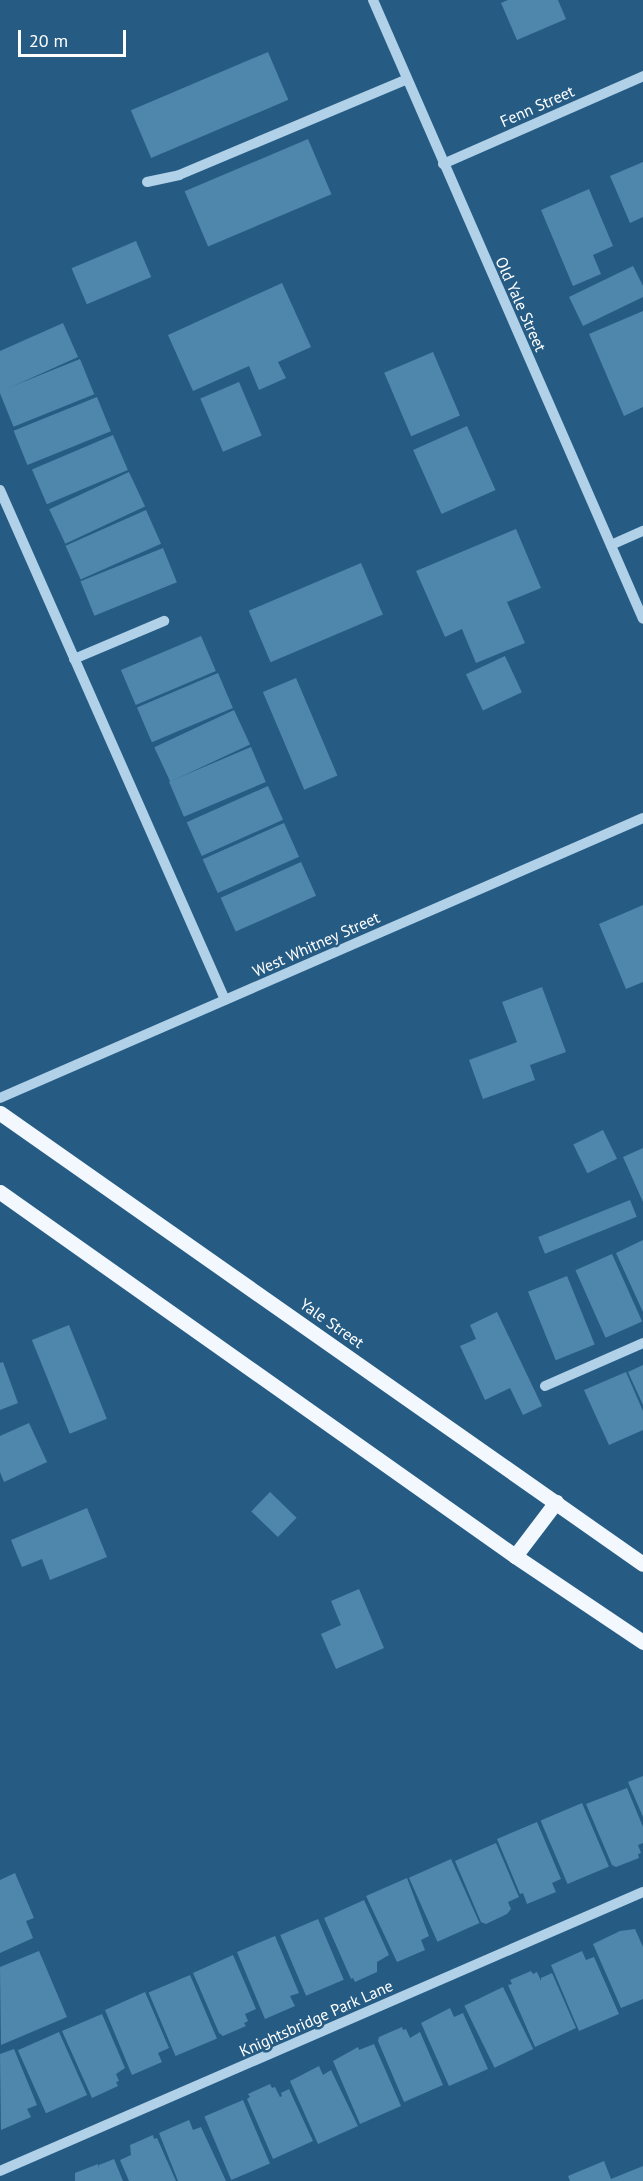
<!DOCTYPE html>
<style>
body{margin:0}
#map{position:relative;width:643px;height:2181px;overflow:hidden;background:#265c84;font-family:"PT Sans",sans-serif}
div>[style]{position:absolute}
.building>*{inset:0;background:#4f86ac;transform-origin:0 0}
.minor>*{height:10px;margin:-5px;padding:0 5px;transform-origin:5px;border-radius:5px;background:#b0d1e8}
.major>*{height:15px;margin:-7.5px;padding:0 7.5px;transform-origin:7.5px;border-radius:7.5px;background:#f2f8fe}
span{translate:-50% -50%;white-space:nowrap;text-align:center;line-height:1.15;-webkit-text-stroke:5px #265c84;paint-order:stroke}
.street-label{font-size:16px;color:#fff}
.scale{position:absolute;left:18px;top:30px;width:108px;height:27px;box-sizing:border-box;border:3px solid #fff;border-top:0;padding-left:8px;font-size:18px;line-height:21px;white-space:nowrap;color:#fff;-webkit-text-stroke:4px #265c84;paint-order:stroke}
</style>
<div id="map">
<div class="building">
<div style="clip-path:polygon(508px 0,558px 0,566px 19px,517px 40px,501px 3px)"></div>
<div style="left:268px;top:52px;width:52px;height:149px;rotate:67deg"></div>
<div style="left:308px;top:139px;width:60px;height:134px;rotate:67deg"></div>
<div style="clip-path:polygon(643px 162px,643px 217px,630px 223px,610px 176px)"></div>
<div style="clip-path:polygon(589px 189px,613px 246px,593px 255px,601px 274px,573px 286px,541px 210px)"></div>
<div style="left:136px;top:241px;width:39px;height:70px;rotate:67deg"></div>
<div style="clip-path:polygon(633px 266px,643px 286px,643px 297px,583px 326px,569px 297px)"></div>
<div style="clip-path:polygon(282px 283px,311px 347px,278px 362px,286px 378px,259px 390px,249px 366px,193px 391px,168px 335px)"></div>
<div style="clip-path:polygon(643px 311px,643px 407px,624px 416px,589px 334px)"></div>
<div style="clip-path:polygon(63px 323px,78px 357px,0 392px,0 351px)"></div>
<div style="left:433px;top:352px;width:69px;height:53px;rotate:67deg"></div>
<div style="left:80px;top:359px;width:38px;height:87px;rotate:68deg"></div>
<div style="left:239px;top:382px;width:58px;height:42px;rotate:67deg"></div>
<div style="left:97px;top:397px;width:37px;height:90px;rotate:68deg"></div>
<div style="left:467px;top:426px;width:70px;height:59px;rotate:66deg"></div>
<div style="left:113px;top:435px;width:38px;height:88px;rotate:67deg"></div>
<div style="left:129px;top:472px;width:38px;height:88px;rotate:65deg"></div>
<div style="left:146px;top:510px;width:37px;height:88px;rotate:66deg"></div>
<div style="clip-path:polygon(516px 529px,541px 588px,507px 602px,525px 643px,476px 663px,462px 629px,445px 637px,416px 571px)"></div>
<div style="left:163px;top:548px;width:37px;height:89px;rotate:68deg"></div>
<div style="left:361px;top:563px;width:56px;height:122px;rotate:67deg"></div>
<div style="left:201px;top:636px;width:38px;height:87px;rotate:67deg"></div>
<div style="left:505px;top:656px;width:40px;height:43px;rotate:65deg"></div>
<div style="left:218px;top:673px;width:38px;height:88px;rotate:67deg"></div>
<div style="left:296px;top:678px;width:106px;height:36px;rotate:67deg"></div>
<div style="left:234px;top:710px;width:38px;height:88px;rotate:65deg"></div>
<div style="left:251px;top:747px;width:38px;height:89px;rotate:67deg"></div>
<div style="left:268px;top:786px;width:37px;height:89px;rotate:66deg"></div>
<div style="left:284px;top:823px;width:37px;height:89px;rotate:66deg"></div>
<div style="left:301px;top:862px;width:37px;height:88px;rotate:66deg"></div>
<div style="clip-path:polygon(643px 905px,643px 982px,626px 989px,599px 924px)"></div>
<div style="clip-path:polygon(542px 987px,566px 1052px,530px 1065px,535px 1080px,483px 1099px,469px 1060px,517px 1042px,502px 1002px)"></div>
<div style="left:603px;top:1130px;width:32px;height:33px;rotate:64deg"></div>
<div style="clip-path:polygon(643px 1148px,643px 1202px,623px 1157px)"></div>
<div style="left:630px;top:1200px;width:18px;height:99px;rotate:68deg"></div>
<div style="clip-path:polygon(643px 1240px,643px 1312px,616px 1253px)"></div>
<div style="left:612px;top:1254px;width:74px;height:40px;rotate:66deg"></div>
<div style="left:567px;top:1276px;width:74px;height:42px;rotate:68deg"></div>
<div style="clip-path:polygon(497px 1312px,542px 1406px,523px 1415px,510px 1388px,485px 1400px,460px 1346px,476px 1339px,470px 1325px)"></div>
<div style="left:69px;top:1325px;width:101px;height:40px;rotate:68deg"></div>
<div style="clip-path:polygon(3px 1362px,18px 1403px,0 1410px,0 1363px)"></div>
<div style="clip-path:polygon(643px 1365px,643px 1405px,628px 1372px)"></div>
<div style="clip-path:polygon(626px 1372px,643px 1411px,643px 1430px,609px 1445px,584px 1390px)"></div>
<div style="clip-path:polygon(29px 1423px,47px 1462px,4px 1482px,0 1472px,0 1436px)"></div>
<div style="left:270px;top:1492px;width:37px;height:27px;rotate:44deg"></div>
<div style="clip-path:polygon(87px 1508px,107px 1557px,50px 1580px,42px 1559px,22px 1567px,11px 1540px)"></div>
<div style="clip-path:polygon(359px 1589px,384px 1648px,336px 1669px,321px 1634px,341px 1625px,331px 1601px)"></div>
<div style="clip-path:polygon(643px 1776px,643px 1817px,628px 1782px)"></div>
<div style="clip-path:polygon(627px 1788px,643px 1827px,643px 1843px,638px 1845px,641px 1853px,638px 1854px,639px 1858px,616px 1867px,612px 1865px,586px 1804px)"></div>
<div style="left:582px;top:1803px;width:69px;height:45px;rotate:67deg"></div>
<div style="clip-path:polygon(537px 1822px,561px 1879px,552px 1883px,556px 1892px,527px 1904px,523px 1893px,520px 1894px,497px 1839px)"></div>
<div style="clip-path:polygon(496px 1843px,519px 1897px,508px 1902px,511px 1909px,507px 1914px,486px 1924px,481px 1922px,455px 1861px)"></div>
<div style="left:451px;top:1859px;width:70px;height:46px;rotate:66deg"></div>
<div style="clip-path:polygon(15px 1873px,34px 1918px,26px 1921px,33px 1938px,0 1953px,0 1880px)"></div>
<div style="clip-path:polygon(407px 1878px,429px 1936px,421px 1940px,425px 1950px,397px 1962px,366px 1896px)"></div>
<div style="clip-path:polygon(364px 1900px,389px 1955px,377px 1962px,377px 1972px,355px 1982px,353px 1978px,351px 1979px,324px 1918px)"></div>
<div style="left:318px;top:1919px;width:66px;height:41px;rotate:67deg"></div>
<div style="clip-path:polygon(635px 1929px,643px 1947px,643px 1999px,621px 2008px,593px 1944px,620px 1931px)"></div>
<div style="clip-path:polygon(275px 1936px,299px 1993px,290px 1996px,295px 2006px,265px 2019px,237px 1952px)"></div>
<div style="clip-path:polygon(39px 1951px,67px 2017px,1px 2045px,0 1967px)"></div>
<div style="clip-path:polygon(582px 1951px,586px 1960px,594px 1957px,619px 2014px,579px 2031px,551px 1965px)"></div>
<div style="clip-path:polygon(233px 1955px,256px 2009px,245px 2014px,248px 2021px,244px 2023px,246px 2026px,223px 2036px,219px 2033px,193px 1973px)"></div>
<div style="clip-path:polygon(531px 1971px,533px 1974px,537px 1972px,541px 1981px,541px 1978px,552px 1973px,576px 2028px,535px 2047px,508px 1985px,512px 1984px,510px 1980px)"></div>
<div style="left:190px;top:1975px;width:69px;height:45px;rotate:67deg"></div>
<div style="left:503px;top:1987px;width:69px;height:43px;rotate:64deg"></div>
<div style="clip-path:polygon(145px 1992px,169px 2048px,158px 2053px,162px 2062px,132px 2075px,105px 2010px)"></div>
<div style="clip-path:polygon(450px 2008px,454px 2017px,463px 2013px,488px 2069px,449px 2086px,421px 2023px)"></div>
<div style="clip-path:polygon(102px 2014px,125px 2068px,116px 2074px,119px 2081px,116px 2082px,118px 2086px,92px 2098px,62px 2031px)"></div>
<div style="clip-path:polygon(402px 2027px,403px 2030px,406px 2029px,410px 2038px,420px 2032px,443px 2085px,404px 2102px,378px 2041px,379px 2037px)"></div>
<div style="left:59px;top:2032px;width:69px;height:45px;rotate:66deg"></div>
<div style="clip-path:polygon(374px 2044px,401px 2106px,360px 2124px,333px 2061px,358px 2047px,359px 2050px)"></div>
<div style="clip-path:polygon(14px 2049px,37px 2105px,27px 2109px,31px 2117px,1px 2130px,0 2054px)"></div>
<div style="clip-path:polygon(319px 2066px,323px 2075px,331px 2070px,358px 2126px,318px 2144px,290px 2081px)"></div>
<div style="clip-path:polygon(270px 2084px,272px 2088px,275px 2087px,280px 2097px,282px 2096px,281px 2093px,289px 2089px,313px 2141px,273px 2159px,247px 2099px,250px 2097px,248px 2094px)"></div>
<div style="left:243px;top:2100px;width:69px;height:42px;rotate:67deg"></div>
<div style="clip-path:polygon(189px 2120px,193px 2130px,201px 2127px,226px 2181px,178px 2181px,159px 2133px)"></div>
<div style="clip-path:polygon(153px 2135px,154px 2139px,157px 2138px,176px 2181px,129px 2181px,120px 2160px,131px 2155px,130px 2145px)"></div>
<div style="clip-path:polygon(114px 2159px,123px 2181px,75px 2181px,75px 2173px,98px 2164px,99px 2168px,99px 2165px)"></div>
<div style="clip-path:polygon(604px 2161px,611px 2179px,643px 2166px,643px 2181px,570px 2181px,568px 2176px)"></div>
</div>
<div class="minor">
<div style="left:373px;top:0;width:675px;rotate:66.43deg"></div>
<div style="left:443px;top:164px;width:219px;rotate:-23.7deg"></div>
<div style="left:147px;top:182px;width:33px;rotate:-12deg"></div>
<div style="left:179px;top:175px;width:247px;rotate:-22.8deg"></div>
<div style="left:0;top:490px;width:557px;rotate:66.19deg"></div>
<div style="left:611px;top:545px;width:35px;rotate:-24deg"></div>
<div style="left:74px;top:659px;width:98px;rotate:-22.9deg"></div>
<div style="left:0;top:1098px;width:701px;rotate:-23.53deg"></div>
<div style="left:545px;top:1386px;width:107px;rotate:-23.7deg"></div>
<div style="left:0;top:2171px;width:701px;rotate:-23.46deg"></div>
</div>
<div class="major">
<div style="left:0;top:1113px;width:785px;rotate:35.05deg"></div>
<div style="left:0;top:1192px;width:631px;rotate:35.25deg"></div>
<div style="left:515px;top:1556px;width:154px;rotate:33.9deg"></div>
<div style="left:515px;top:1556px;width:68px;rotate:-52.8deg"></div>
</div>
<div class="street-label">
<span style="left:537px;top:106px;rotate:-24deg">Fenn Street</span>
<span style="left:521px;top:304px;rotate:66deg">Old Yale Street</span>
<span style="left:316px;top:944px;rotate:-24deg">West Whitney Street</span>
<span style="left:332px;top:1323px;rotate:35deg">Yale Street</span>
<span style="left:316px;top:2018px;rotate:-24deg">Knightsbridge Park Lane</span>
</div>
<div class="scale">20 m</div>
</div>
